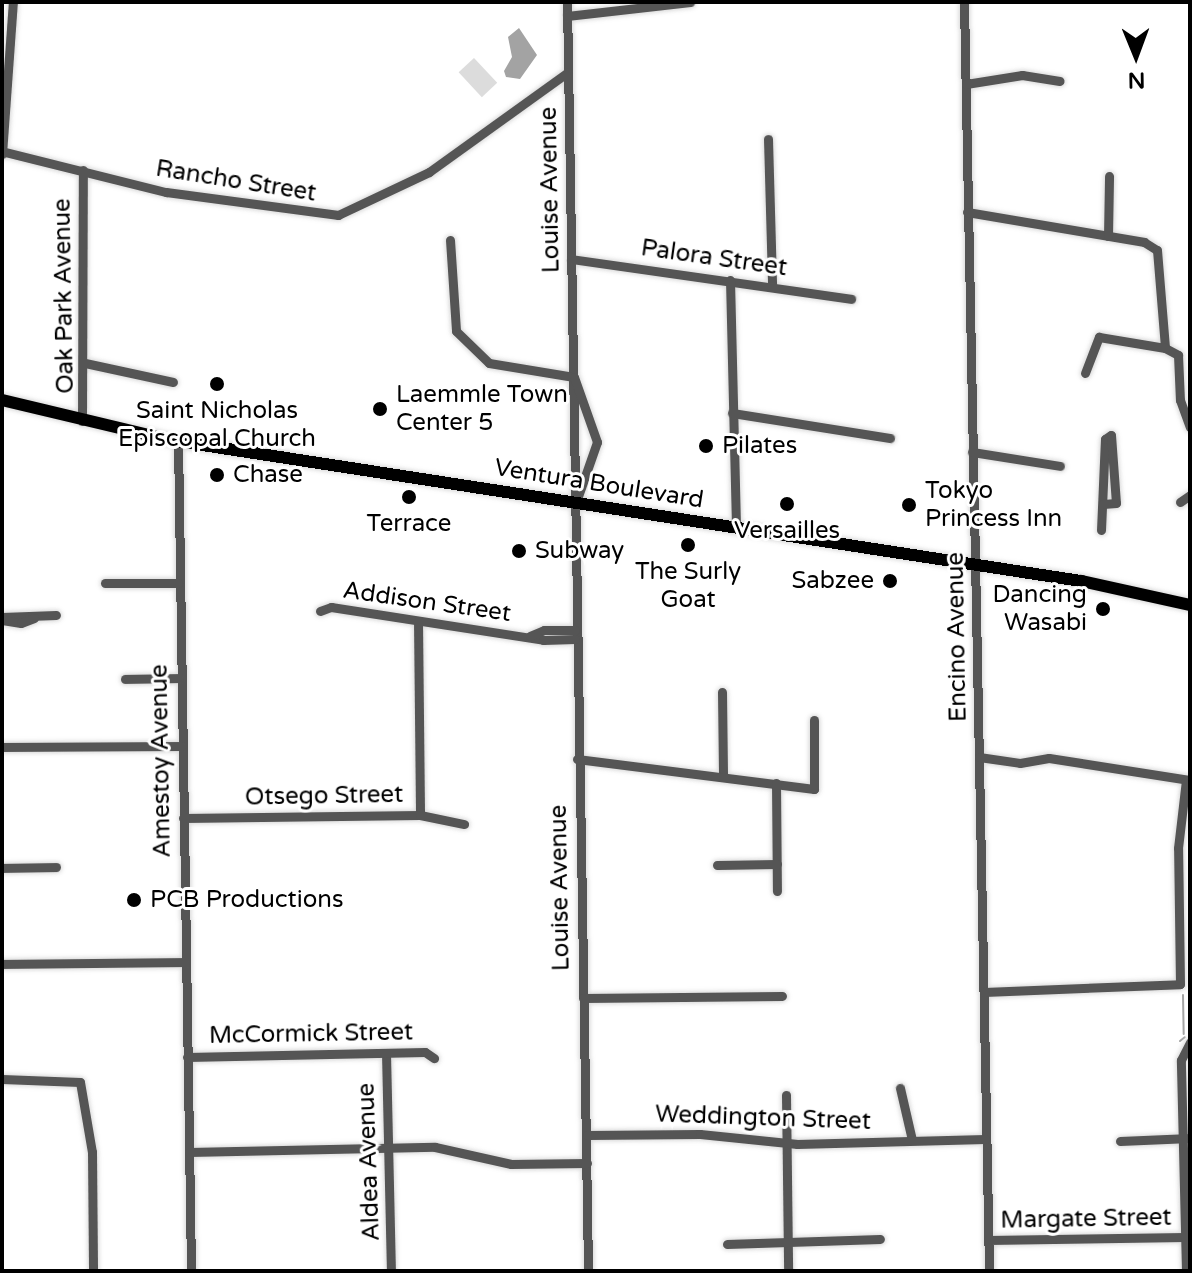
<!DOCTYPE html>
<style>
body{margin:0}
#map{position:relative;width:1192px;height:1273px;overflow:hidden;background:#fff;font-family:"Varela Round",sans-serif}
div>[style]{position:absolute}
.green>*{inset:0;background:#dcdcdc;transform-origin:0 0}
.water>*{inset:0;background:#a3a3a3}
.stream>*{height:2px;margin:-1px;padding:0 1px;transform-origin:1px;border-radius:1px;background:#a3a3a3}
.roads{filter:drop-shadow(0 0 2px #dbdbdb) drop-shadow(0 0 2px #dbdbdb)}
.minor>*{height:9px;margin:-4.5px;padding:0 4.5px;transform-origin:4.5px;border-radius:4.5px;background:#555}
.major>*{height:12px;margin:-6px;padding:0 6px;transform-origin:6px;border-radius:6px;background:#000}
.dots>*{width:22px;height:22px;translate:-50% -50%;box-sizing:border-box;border:4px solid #fff;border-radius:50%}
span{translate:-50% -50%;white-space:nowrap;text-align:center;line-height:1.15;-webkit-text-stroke:6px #fff;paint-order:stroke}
.street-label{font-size:24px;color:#000}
.poi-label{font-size:24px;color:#000}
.left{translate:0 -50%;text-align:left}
.right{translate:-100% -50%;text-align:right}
.frame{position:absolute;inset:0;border:4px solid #000;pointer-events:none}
.north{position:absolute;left:1096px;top:16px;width:80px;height:80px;-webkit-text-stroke:6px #fff;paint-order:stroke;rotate:179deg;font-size:22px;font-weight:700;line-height:32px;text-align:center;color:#000}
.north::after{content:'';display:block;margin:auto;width:28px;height:36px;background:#000;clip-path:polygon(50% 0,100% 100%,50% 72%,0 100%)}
</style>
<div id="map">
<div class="green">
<div style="left:474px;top:58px;width:34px;height:21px;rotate:47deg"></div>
</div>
<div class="water">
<div style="clip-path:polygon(519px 28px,537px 55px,520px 79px,506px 77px,504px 71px,512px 57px,508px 37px)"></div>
</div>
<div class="stream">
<div style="left:1183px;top:995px;width:39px;rotate:89deg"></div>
<div style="left:1180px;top:1041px;width:6px;rotate:-39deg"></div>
</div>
<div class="roads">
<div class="minor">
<div style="left:567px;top:2px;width:1269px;rotate:89.05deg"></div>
<div style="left:964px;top:2px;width:1269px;rotate:88.87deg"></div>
<div style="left:567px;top:16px;width:124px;rotate:-6.5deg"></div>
<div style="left:966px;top:84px;width:57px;rotate:-9.1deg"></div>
<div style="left:1022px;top:75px;width:38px;rotate:9deg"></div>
<div style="left:768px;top:139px;width:146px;rotate:88.4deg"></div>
<div style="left:5px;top:152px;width:166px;rotate:14deg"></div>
<div style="left:166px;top:192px;width:174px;rotate:7.6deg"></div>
<div style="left:338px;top:215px;width:101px;rotate:-25.3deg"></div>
<div style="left:429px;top:172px;width:170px;rotate:-35.7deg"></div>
<div style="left:2px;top:154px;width:152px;rotate:-85.9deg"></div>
<div style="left:967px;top:212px;width:180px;rotate:9.6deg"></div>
<div style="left:1144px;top:242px;width:15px;rotate:32deg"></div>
<div style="left:1157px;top:250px;width:98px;rotate:85.3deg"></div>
<div style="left:1165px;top:348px;width:15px;rotate:28deg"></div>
<div style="left:1178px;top:355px;width:45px;rotate:87.5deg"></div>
<div style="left:1180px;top:400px;width:29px;rotate:70deg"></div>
<div style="left:1108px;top:236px;width:60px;rotate:-89deg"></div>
<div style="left:450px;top:240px;width:91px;rotate:86.2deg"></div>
<div style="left:456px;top:331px;width:46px;rotate:44.1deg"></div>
<div style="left:489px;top:363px;width:86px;rotate:9.4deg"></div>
<div style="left:571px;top:259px;width:283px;rotate:8.1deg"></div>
<div style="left:730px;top:280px;width:248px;rotate:88.6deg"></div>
<div style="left:85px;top:363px;width:90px;rotate:12.2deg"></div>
<div style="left:1085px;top:373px;width:39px;rotate:-69deg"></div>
<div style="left:1099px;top:337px;width:67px;rotate:9.5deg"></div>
<div style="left:574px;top:377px;width:69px;rotate:70.5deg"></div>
<div style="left:597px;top:442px;width:64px;rotate:109.3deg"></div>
<div style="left:732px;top:413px;width:160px;rotate:9deg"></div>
<div style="left:82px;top:421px;width:251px;rotate:-89.8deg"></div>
<div style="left:178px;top:441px;width:830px;rotate:89.1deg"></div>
<div style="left:972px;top:452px;width:89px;rotate:9deg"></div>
<div style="left:1180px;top:502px;width:12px;rotate:-35deg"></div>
<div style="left:1101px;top:530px;width:91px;rotate:-87.5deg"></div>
<div style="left:1105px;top:439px;width:7px;rotate:-34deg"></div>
<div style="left:1111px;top:435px;width:68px;rotate:85.8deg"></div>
<div style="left:1116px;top:503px;width:13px;rotate:176deg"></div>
<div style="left:105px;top:583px;width:73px"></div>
<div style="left:320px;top:611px;width:12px;rotate:-20deg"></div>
<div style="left:331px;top:607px;width:215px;rotate:8.8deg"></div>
<div style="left:543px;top:640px;width:32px;rotate:-2deg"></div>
<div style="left:2px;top:617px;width:54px;rotate:-2.1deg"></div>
<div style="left:2px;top:620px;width:19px;rotate:9deg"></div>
<div style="left:21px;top:623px;width:14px;rotate:-21deg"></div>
<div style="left:418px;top:621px;width:194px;rotate:89.4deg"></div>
<div style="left:530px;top:636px;width:15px;rotate:-23deg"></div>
<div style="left:544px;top:630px;width:31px"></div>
<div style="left:125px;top:679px;width:54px;rotate:-1.1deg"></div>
<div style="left:722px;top:692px;width:82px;rotate:89.3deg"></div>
<div style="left:2px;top:747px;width:179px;rotate:-0.3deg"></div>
<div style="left:979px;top:757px;width:41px;rotate:8.3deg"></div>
<div style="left:1020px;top:763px;width:29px;rotate:-10deg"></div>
<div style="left:1049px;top:758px;width:142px;rotate:8.9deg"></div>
<div style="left:577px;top:759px;width:239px;rotate:7.2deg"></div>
<div style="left:814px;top:789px;width:69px;rotate:-90deg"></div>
<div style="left:776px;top:783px;width:108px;rotate:89.5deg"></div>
<div style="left:183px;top:818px;width:237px;rotate:-0.7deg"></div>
<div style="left:420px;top:815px;width:45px;rotate:11.6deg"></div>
<div style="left:717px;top:865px;width:60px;rotate:-1deg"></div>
<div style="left:2px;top:868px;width:54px;rotate:-1.1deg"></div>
<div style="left:2px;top:964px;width:183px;rotate:-0.6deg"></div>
<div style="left:984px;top:992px;width:196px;rotate:-2.3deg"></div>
<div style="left:1180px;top:984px;width:136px;rotate:-90.8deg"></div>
<div style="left:1178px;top:848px;width:68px;rotate:-83.3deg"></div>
<div style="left:583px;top:998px;width:199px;rotate:-0.6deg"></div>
<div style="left:386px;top:1053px;width:218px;rotate:88.7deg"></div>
<div style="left:187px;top:1057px;width:238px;rotate:-1.2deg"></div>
<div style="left:425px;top:1052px;width:11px;rotate:34deg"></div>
<div style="left:2px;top:1079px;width:78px;rotate:2.2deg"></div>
<div style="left:80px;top:1082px;width:71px;rotate:80.3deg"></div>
<div style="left:92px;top:1152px;width:119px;rotate:89.5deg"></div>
<div style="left:900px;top:1088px;width:53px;rotate:77deg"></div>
<div style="left:786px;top:1095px;width:176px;rotate:89.3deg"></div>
<div style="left:587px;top:1135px;width:113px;rotate:-0.5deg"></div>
<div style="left:700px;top:1134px;width:98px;rotate:5.9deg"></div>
<div style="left:797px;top:1144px;width:188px;rotate:-1.5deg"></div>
<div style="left:1120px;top:1141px;width:70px;rotate:-2.5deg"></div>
<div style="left:189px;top:1152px;width:246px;rotate:-1.2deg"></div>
<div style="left:435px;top:1147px;width:78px;rotate:12.6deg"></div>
<div style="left:511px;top:1164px;width:76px;rotate:-0.8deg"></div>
<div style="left:988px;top:1240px;width:197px;rotate:-0.9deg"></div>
<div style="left:727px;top:1244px;width:153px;rotate:-1.9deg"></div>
<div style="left:1186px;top:1271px;width:211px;rotate:-91.4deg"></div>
<div style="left:1181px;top:1060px;width:20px;rotate:-63deg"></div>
</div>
<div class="major">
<div style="left:2px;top:400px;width:173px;rotate:13.4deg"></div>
<div style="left:170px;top:440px;width:922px;rotate:8.8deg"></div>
<div style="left:1081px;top:581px;width:112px;rotate:12.4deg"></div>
</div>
</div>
<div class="dots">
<div style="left:217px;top:384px;background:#000"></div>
<div style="left:380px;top:409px;background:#000"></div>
<div style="left:706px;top:446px;background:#000"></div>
<div style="left:217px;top:475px;background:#000"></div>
<div style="left:409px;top:497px;background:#000"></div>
<div style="left:787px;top:504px;background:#000"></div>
<div style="left:909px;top:505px;background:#000"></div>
<div style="left:688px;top:545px;background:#000"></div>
<div style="left:519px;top:551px;background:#000"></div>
<div style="left:890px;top:581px;background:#000"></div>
<div style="left:1103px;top:609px;background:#000"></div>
<div style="left:134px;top:900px;background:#000"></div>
</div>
<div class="street-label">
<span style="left:236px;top:181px;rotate:9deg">Rancho Street</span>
<span style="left:550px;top:190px;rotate:-91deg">Louise Avenue</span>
<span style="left:714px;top:258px;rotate:8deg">Palora Street</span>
<span style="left:64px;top:296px;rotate:-91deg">Oak Park Avenue</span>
<span style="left:599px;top:484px;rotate:9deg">Ventura Boulevard</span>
<span style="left:427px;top:602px;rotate:8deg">Addison Street</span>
<span style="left:957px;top:637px;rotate:-91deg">Encino Avenue</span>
<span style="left:161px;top:761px;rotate:-91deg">Amestoy Avenue</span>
<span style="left:324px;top:796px;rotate:-1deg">Otsego Street</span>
<span style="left:560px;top:888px;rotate:-91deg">Louise Avenue</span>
<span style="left:311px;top:1034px;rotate:-1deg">McCormick Street</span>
<span style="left:763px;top:1118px;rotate:2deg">Weddington Street</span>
<span style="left:369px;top:1162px;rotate:-92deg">Aldea Avenue</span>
<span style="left:1086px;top:1219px;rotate:-1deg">Margate Street</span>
</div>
<div class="poi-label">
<span class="left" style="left:396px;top:409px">Laemmle Town<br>Center 5</span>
<span style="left:217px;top:425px">Saint Nicholas<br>Episcopal Church</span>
<span class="left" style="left:722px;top:446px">Pilates</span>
<span class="left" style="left:233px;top:475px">Chase</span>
<span class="left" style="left:925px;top:505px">Tokyo<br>Princess Inn</span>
<span style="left:409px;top:524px">Terrace</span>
<span style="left:787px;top:531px">Versailles</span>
<span class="left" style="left:535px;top:551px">Subway</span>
<span style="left:688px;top:586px">The Surly<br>Goat</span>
<span class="right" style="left:874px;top:581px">Sabzee</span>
<span class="right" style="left:1087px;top:609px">Dancing<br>Wasabi</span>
<span class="left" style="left:150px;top:900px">PCB Productions</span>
</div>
<div class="frame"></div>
<div class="north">N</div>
</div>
